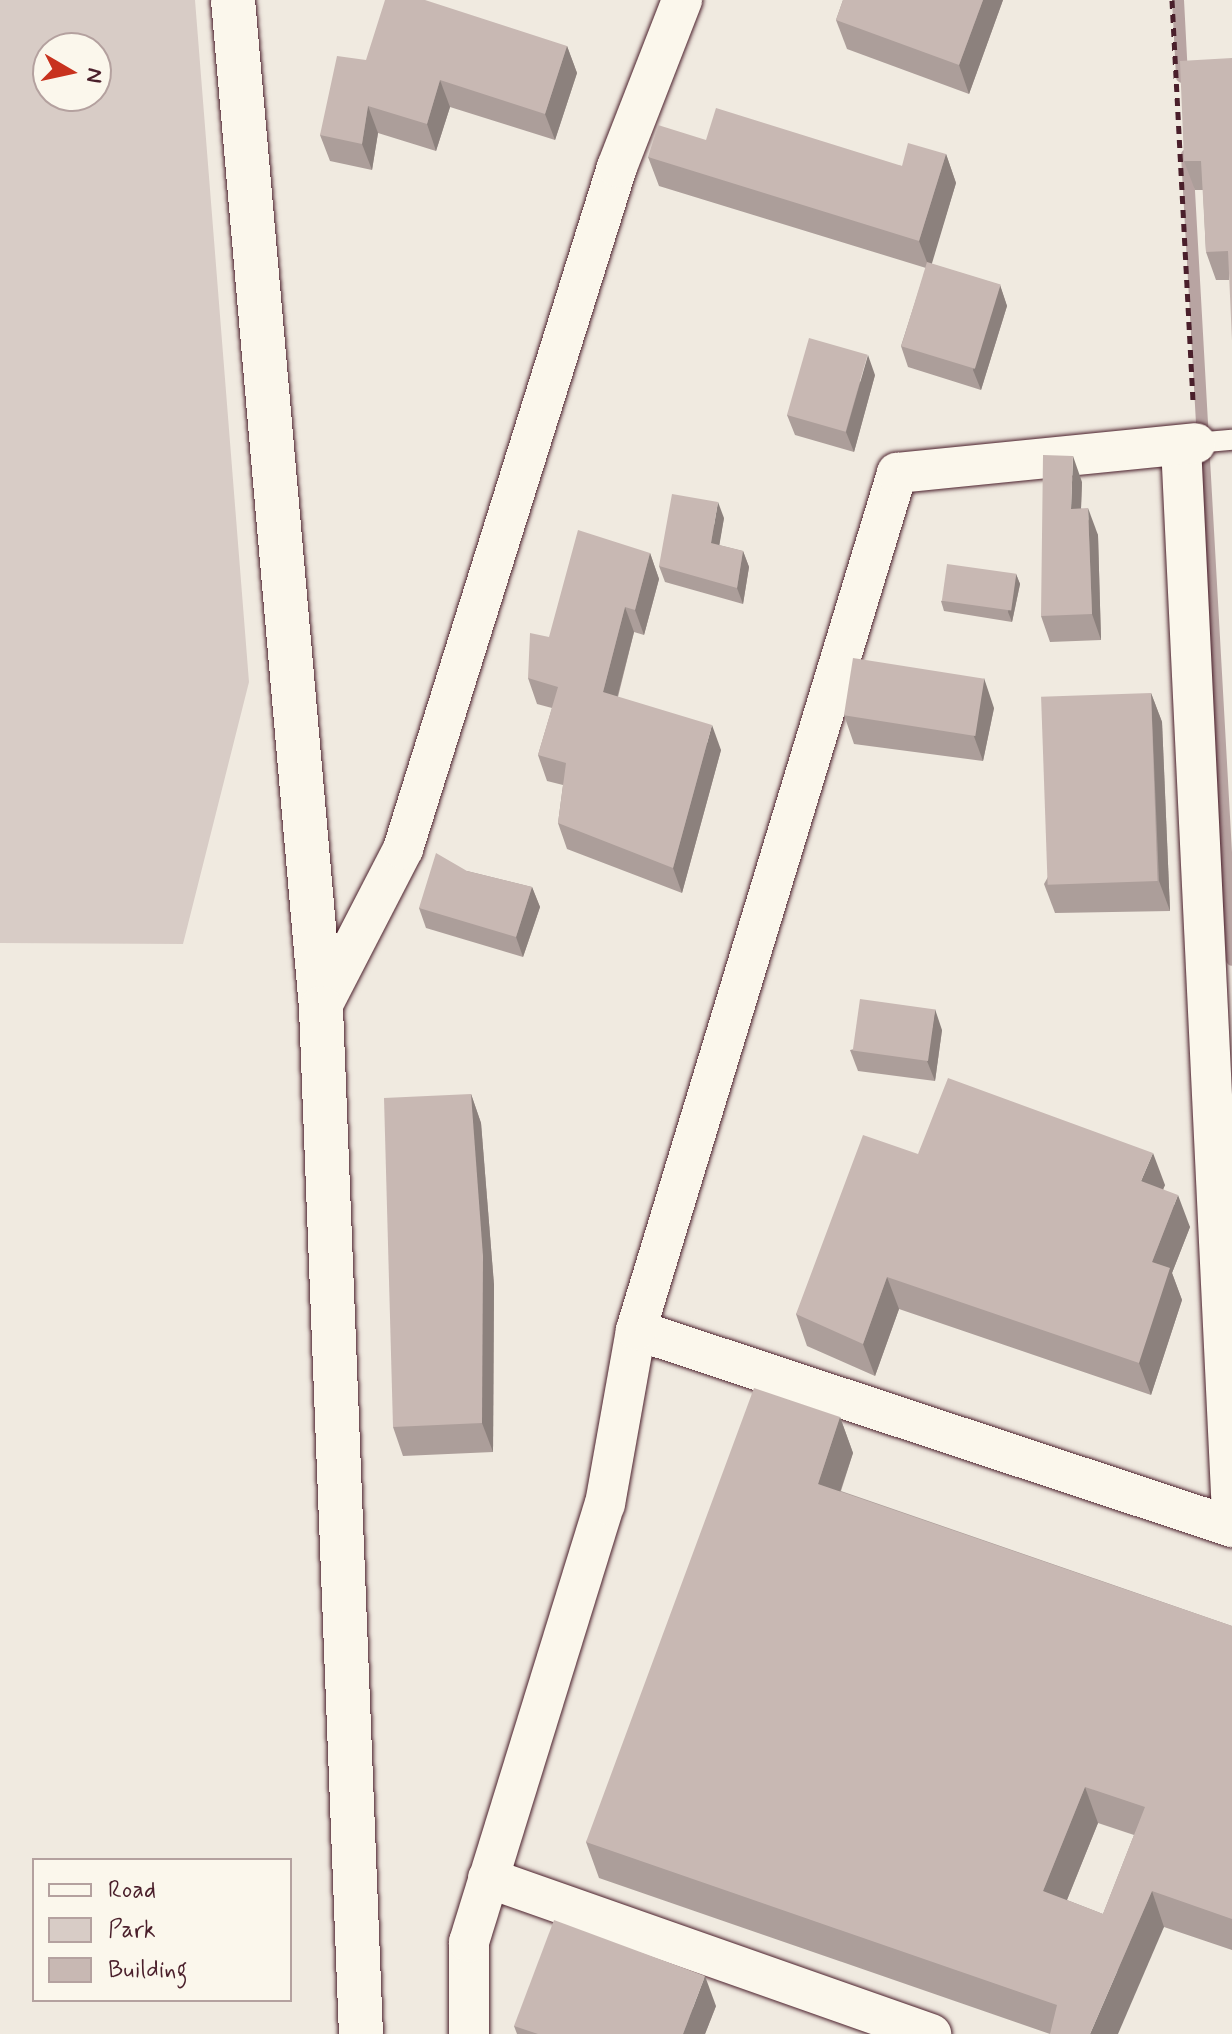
<!DOCTYPE html>
<style>
body{margin:0}
#map{position:relative;width:1232px;height:2034px;overflow:hidden;background:#f0eae0;font-family:Mynerve,sans-serif}
div>[style]{position:absolute}
.green>*{inset:0;background:#d8ccc6}
.stream>*{height:12px;margin:-6px;padding:0 6px;transform-origin:6px;border-radius:6px;background:#b8a4a2}
.path>*{height:5px;margin-top:-2.5px;transform-origin:0;background:repeating-linear-gradient(90deg,#4a1f2b 0 8px,transparent 0 14px)}
.roads{filter:drop-shadow(0 0 2px #4a1f2b) drop-shadow(0 0 2px #4a1f2b)}
.lane>*{height:20px;margin:-10px;padding:0 10px;transform-origin:10px;border-radius:10px;background:#fbf7ec}
.street>*{height:40px;margin:-20px;padding:0 20px;transform-origin:20px;border-radius:20px;background:#fbf7ec}
.secondary>*{height:44px;margin:-22px;padding:0 22px;transform-origin:22px;border-radius:22px;background:#fbf7ec}
.wall>*{inset:0;background:#ac9e9a}
.shaded-wall>*{inset:0;background:#8c817d}
.building>*{inset:0;background:#c8b8b3;transform-origin:0 0}
span{translate:-50% -50%;white-space:nowrap;text-align:center;line-height:1.15;-webkit-text-stroke:6px #fbf7ec;paint-order:stroke}
.legend{position:absolute;left:32px;top:1858px;width:260px;height:144px;box-sizing:border-box;background:#fbf7ec;border:2px solid #b4a19f;margin:0;padding:10px 14px;list-style:none;font-size:24px;color:#4a1f2b}
.legend li{display:flex;align-items:center;gap:16px;height:40px}
.legend b{width:40px;border:2px solid #b4a19f}
.north{position:absolute;left:32px;top:32px;width:80px;height:80px;box-sizing:border-box;background:#fbf7ec;border:2px solid #b4a19f;border-radius:50%;rotate:99deg;font-size:22px;font-weight:700;line-height:32px;text-align:center;color:#4a1f2b}
.north::after{content:'';display:block;margin:auto;width:28px;height:36px;background:#c8321e;clip-path:polygon(50% 0,100% 100%,50% 72%,0 100%)}
</style>
<div id="map">
<div class="green">
<div style="clip-path:polygon(evenodd,0 0,195px 0,249px 682px,183px 944px,0 943px,0 0,48px 48px,96px 48px,96px 96px,48px 96px,48px 48px)"></div>
</div>
<div class="stream">
<div style="left:1178px;top:0;width:77px;rotate:87deg"></div>
<div style="left:1187px;top:155px;width:806px;rotate:86.8deg"></div>
</div>
<div class="path">
<div style="left:1172px;top:0;width:403px;rotate:87deg"></div>
</div>
<div class="roads">
<div class="lane">
<div style="left:1195px;top:443px;width:37px;rotate:-5deg"></div>
</div>
<div class="street">
<div style="left:1181px;top:445px;width:1071px;rotate:87.27deg"></div>
<div style="left:321px;top:1008px;width:179px;rotate:-62.7deg"></div>
<div style="left:403px;top:849px;width:715px;rotate:-72.58deg"></div>
<div style="left:617px;top:167px;width:179px;rotate:-68.7deg"></div>
<div style="left:636px;top:1330px;width:628px;rotate:18.29deg"></div>
<div style="left:488px;top:1878px;width:470px;rotate:19.4deg"></div>
<div style="left:469px;top:2034px;width:92px;rotate:-90deg"></div>
<div style="left:469px;top:1942px;width:459px;rotate:-72.8deg"></div>
<div style="left:605px;top:1504px;width:177px;rotate:-79.9deg"></div>
<div style="left:636px;top:1330px;width:896px;rotate:-73.06deg"></div>
<div style="left:897px;top:473px;width:300px;rotate:-5.7deg"></div>
</div>
<div class="secondary">
<div style="left:233px;top:0;width:1012px;rotate:85.01deg"></div>
<div style="left:321px;top:1008px;width:1027px;rotate:87.77deg"></div>
</div>
</div>
<div class="wall">
<div style="clip-path:polygon(843px 0,1003px 0,969px 94px,847px 49px,836px 20px)"></div>
<div style="clip-path:polygon(567px 46px,577px 73px,555px 140px,450px 107px,436px 151px,378px 133px,372px 170px,330px 161px,320px 135px,366px 60px)"></div>
<div style="clip-path:polygon(1232px 58px,1229px 280px,1216px 280px,1206px 252px,1203px 190px,1195px 190px,1184px 161px)"></div>
<div style="clip-path:polygon(706px 140px,902px 166px,946px 154px,956px 183px,931px 264px,1000px 285px,1007px 306px,981px 390px,908px 367px,901px 346px,926px 268px,659px 186px,648px 157px)"></div>
<div style="clip-path:polygon(875px 375px,854px 452px,795px 435px,787px 415px)"></div>
<div style="clip-path:polygon(1082px 482px,1081px 508px,1098px 535px,1101px 640px,1050px 642px,1041px 616px)"></div>
<div style="clip-path:polygon(724px 518px,719px 545px,743px 551px,749px 567px,743px 604px,665px 582px,659px 566px)"></div>
<div style="clip-path:polygon(650px 553px,659px 579px,644px 635px,634px 632px,618px 697px,721px 750px,682px 893px,567px 849px,558px 823px,563px 785px,547px 781px,538px 755px,552px 708px,537px 704px,528px 678px)"></div>
<div style="clip-path:polygon(1016px 574px,1020px 584px,1012px 622px,944px 611px,941px 601px)"></div>
<div style="clip-path:polygon(1151px 693px,1162px 722px,1170px 911px,1055px 913px,1044px 884px)"></div>
<div style="clip-path:polygon(994px 708px,983px 761px,854px 744px,844px 715px)"></div>
<div style="clip-path:polygon(467px 871px,532px 887px,540px 907px,523px 957px,426px 928px,419px 908px)"></div>
<div style="clip-path:polygon(942px 1030px,935px 1081px,858px 1071px,850px 1050px)"></div>
<div style="clip-path:polygon(471px 1094px,481px 1123px,494px 1285px,493px 1452px,403px 1456px,393px 1427px)"></div>
<div style="clip-path:polygon(918px 1154px,1165px 1185px,1163px 1189px,1190px 1227px,1172px 1273px,1182px 1300px,1151px 1395px,899px 1309px,875px 1376px,807px 1346px,796px 1314px)"></div>
<div style="clip-path:polygon(evenodd,840px 1417px,853px 1453px,841px 1491px,1232px 1626px,1232px 1950px,1164px 1927px,1050px 2034px,599px 1878px,586px 1842px,840px 1417px,1098px 1823px,1134px 1835px,1103px 1914px,1067px 1900px,1098px 1823px)"></div>
<div style="clip-path:polygon(716px 2006px,705px 2034px,517px 2034px,514px 2026px)"></div>
</div>
<div class="shaded-wall">
<div style="clip-path:polygon(983px 0,1003px 0,969px 94px,959px 65px)"></div>
<div style="clip-path:polygon(567px 46px,577px 73px,555px 140px,545px 114px)"></div>
<div style="clip-path:polygon(440px 80px,450px 107px,436px 151px,427px 124px)"></div>
<div style="clip-path:polygon(368px 106px,378px 133px,372px 170px,362px 144px)"></div>
<div style="clip-path:polygon(946px 154px,956px 183px,930px 270px,919px 241px)"></div>
<div style="clip-path:polygon(1000px 285px,1007px 306px,981px 390px,973px 370px)"></div>
<div style="clip-path:polygon(868px 355px,875px 375px,854px 452px,846px 432px)"></div>
<div style="clip-path:polygon(1073px 456px,1082px 482px,1080px 535px,1071px 509px)"></div>
<div style="clip-path:polygon(718px 502px,724px 518px,717px 559px,711px 543px)"></div>
<div style="clip-path:polygon(1088px 508px,1098px 535px,1101px 640px,1092px 614px)"></div>
<div style="clip-path:polygon(743px 551px,749px 567px,743px 604px,737px 588px)"></div>
<div style="clip-path:polygon(650px 553px,659px 579px,644px 635px,635px 610px)"></div>
<div style="clip-path:polygon(1016px 574px,1020px 584px,1012px 622px,1008px 612px)"></div>
<div style="clip-path:polygon(625px 607px,634px 632px,612px 717px,603px 692px)"></div>
<div style="clip-path:polygon(984px 678px,994px 708px,983px 761px,972px 731px)"></div>
<div style="clip-path:polygon(1151px 693px,1162px 722px,1170px 911px,1159px 881px)"></div>
<div style="clip-path:polygon(712px 725px,721px 750px,682px 893px,673px 868px)"></div>
<div style="clip-path:polygon(532px 887px,540px 907px,523px 957px,516px 937px)"></div>
<div style="clip-path:polygon(935px 1009px,942px 1030px,935px 1081px,927px 1061px)"></div>
<div style="clip-path:polygon(471px 1094px,481px 1123px,494px 1285px,493px 1452px,482px 1423px)"></div>
<div style="clip-path:polygon(1153px 1153px,1165px 1185px,1153px 1213px,1141px 1181px)"></div>
<div style="clip-path:polygon(1178px 1195px,1190px 1227px,1172px 1273px,1182px 1300px,1151px 1395px,1139px 1363px,1152px 1262px)"></div>
<div style="clip-path:polygon(887px 1277px,899px 1309px,875px 1376px,863px 1344px)"></div>
<div style="clip-path:polygon(840px 1417px,853px 1453px,831px 1519px,818px 1484px)"></div>
<div style="clip-path:polygon(1085px 1787px,1098px 1823px,1056px 1927px,1043px 1891px)"></div>
<div style="clip-path:polygon(1152px 1891px,1164px 1927px,1118px 2034px,1090px 2034px)"></div>
<div style="clip-path:polygon(705px 1976px,716px 2006px,705px 2034px,683px 2034px)"></div>
</div>
<div class="building">
<div style="clip-path:polygon(385px 0,425px 0,567px 46px,545px 114px,440px 80px,427px 124px,368px 106px,362px 144px,320px 135px,337px 56px,366px 60px)"></div>
<div style="clip-path:polygon(843px 0,983px 0,959px 65px,836px 20px)"></div>
<div style="clip-path:polygon(1232px 58px,1232px 341px,1228px 251px,1206px 252px,1201px 161px,1184px 161px,1180px 61px)"></div>
<div style="clip-path:polygon(716px 108px,902px 166px,908px 143px,946px 154px,919px 241px,648px 157px,658px 125px,706px 140px)"></div>
<div style="left:927px;top:262px;width:77px;height:88px;rotate:17deg"></div>
<div style="left:809px;top:338px;width:61px;height:80px;rotate:16deg"></div>
<div style="clip-path:polygon(1043px 455px,1073px 456px,1071px 509px,1088px 508px,1092px 614px,1041px 616px)"></div>
<div style="clip-path:polygon(672px 494px,718px 502px,711px 543px,743px 551px,737px 588px,659px 566px)"></div>
<div style="clip-path:polygon(578px 530px,650px 553px,635px 610px,625px 607px,603px 692px,712px 725px,673px 868px,558px 823px,566px 763px,538px 755px,558px 687px,528px 678px,530px 633px,549px 637px)"></div>
<div style="left:947px;top:564px;width:70px;height:37px;rotate:8deg"></div>
<div style="left:853px;top:658px;width:133px;height:58px;rotate:9deg"></div>
<div style="left:1151px;top:693px;width:188px;height:110px;rotate:88deg"></div>
<div style="clip-path:polygon(436px 853px,467px 871px,532px 887px,516px 937px,419px 908px)"></div>
<div style="left:860px;top:999px;width:76px;height:52px;rotate:8deg"></div>
<div style="clip-path:polygon(948px 1078px,1153px 1153px,1141px 1181px,1178px 1195px,1152px 1262px,1170px 1268px,1139px 1363px,887px 1277px,863px 1344px,796px 1314px,863px 1135px,918px 1154px)"></div>
<div style="clip-path:polygon(471px 1094px,483px 1256px,482px 1423px,393px 1427px,384px 1098px)"></div>
<div style="clip-path:polygon(evenodd,754px 1388px,840px 1417px,818px 1484px,1232px 1626px,1232px 1919px,1152px 1891px,1090px 2034px,1050px 2034px,1057px 2005px,586px 1842px,754px 1388px,1085px 1787px,1145px 1807px,1103px 1914px,1043px 1891px,1085px 1787px)"></div>
<div style="clip-path:polygon(554px 1920px,705px 1976px,683px 2034px,538px 2034px,514px 2026px)"></div>
</div>
<ul class="legend">
<li><b style="height:10px;background:#fbf7ec"></b>Road</li>
<li><b style="height:22px;background:#d8ccc6"></b>Park</li>
<li><b style="height:22px;background:#c8b8b3"></b>Building</li>
</ul>
<div class="north">N</div>
</div>
